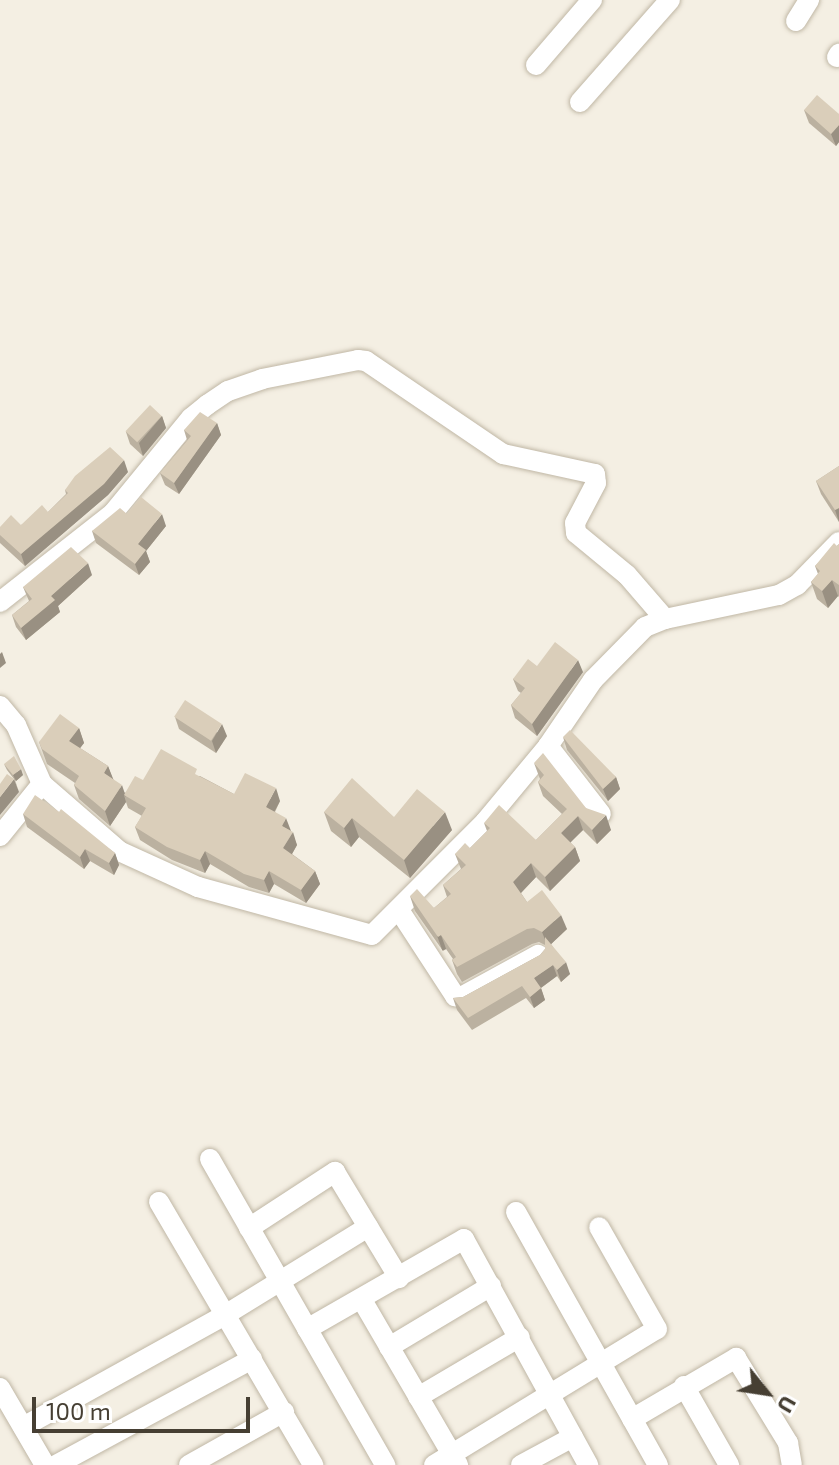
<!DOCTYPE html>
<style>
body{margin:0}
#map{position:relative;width:839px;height:1465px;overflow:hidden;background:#f4efe3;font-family:"Exo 2",sans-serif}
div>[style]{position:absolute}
.roads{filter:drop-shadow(0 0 2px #c0b7a5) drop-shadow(0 0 2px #c0b7a5)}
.minor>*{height:20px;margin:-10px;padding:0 10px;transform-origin:10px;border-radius:10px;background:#fff}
.wall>*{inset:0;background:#bbb1a0}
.shaded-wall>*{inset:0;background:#999082;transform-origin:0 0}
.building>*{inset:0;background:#daceba;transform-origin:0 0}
span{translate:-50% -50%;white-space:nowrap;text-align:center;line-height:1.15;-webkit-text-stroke:6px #fff;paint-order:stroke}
.north{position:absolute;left:727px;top:1353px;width:80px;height:80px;-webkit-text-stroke:6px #fff;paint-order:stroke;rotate:120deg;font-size:22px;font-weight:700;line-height:32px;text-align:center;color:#463f33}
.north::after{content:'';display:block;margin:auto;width:28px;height:36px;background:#463f33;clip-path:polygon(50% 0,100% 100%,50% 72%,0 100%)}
.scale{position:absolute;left:32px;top:1397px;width:218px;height:36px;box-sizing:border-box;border:4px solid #463f33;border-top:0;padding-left:10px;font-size:24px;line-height:28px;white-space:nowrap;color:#463f33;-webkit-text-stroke:6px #fff;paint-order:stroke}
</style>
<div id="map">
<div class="roads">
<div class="minor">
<div style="left:796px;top:21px;width:25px;rotate:-58deg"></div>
<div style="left:837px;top:57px;width:4px;rotate:-56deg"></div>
<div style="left:536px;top:65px;width:86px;rotate:-49.3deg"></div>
<div style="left:580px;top:102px;width:136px;rotate:-48.6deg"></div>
<div style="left:0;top:602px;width:144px;rotate:-38.2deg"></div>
<div style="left:113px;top:513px;width:123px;rotate:-50.6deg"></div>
<div style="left:191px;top:418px;width:21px;rotate:-39deg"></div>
<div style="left:207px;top:405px;width:25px;rotate:-34deg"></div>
<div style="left:228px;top:391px;width:36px;rotate:-19deg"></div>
<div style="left:262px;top:379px;width:98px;rotate:-11.2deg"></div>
<div style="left:358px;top:360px;width:8px;rotate:7deg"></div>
<div style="left:366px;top:361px;width:166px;rotate:34.2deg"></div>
<div style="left:503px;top:454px;width:94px;rotate:12.3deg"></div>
<div style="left:595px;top:474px;width:9px;rotate:84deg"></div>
<div style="left:596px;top:483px;width:45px;rotate:117.7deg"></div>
<div style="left:575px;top:523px;width:10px;rotate:84deg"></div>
<div style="left:576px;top:533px;width:66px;rotate:39.5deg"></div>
<div style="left:627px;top:575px;width:58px;rotate:49.2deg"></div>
<div style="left:0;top:706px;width:25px;rotate:50deg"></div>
<div style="left:16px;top:725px;width:64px;rotate:66.2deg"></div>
<div style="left:42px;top:784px;width:102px;rotate:41deg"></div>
<div style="left:119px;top:851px;width:87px;rotate:24.5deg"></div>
<div style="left:198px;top:887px;width:180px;rotate:15.4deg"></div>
<div style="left:372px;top:935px;width:160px;rotate:-45deg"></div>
<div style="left:485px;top:822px;width:99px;rotate:-50.3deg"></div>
<div style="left:548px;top:746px;width:80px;rotate:-55.7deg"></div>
<div style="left:593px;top:680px;width:74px;rotate:-45.5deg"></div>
<div style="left:645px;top:627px;width:22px;rotate:-22deg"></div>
<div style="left:665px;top:619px;width:116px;rotate:-11.9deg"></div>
<div style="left:779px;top:595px;width:21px;rotate:-29deg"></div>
<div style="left:797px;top:585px;width:60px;rotate:-45.7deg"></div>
<div style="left:548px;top:746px;width:86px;rotate:52.1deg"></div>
<div style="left:0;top:836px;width:67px;rotate:-51.1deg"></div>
<div style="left:399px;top:910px;width:103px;rotate:56.9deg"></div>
<div style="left:455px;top:996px;width:6px;rotate:9deg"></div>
<div style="left:461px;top:997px;width:88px;rotate:-28.6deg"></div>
<div style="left:210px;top:1159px;width:353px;rotate:60.2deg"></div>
<div style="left:159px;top:1202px;width:305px;rotate:59.6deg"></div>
<div style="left:516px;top:1212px;width:290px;rotate:60.7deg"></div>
<div style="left:249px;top:1228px;width:103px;rotate:-33.1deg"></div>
<div style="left:335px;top:1172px;width:124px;rotate:58.9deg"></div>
<div style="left:362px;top:1300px;width:191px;rotate:59.8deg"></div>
<div style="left:307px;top:1329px;width:181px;rotate:-29.8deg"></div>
<div style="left:464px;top:1239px;width:258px;rotate:61.2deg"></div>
<div style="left:389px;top:1347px;width:119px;rotate:-30.9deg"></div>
<div style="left:684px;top:1386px;width:91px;rotate:60.3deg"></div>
<div style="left:0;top:1388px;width:89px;rotate:59.7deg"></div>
<div style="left:418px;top:1397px;width:118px;rotate:-30.5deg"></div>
<div style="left:632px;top:1419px;width:121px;rotate:-30.4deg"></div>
<div style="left:736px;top:1358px;width:100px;rotate:58.5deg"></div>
<div style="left:788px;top:1443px;width:22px;rotate:80deg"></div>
<div style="left:23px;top:1427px;width:231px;rotate:-29deg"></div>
<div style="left:225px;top:1315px;width:168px;rotate:-31.6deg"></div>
<div style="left:56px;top:1465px;width:223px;rotate:-28.4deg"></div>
<div style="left:189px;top:1465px;width:109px;rotate:-29.2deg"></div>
<div style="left:434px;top:1465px;width:261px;rotate:-31.4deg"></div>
<div style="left:657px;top:1329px;width:117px;rotate:-119.6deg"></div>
<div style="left:521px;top:1465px;width:59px;rotate:-28.3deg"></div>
</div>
</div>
<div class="wall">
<div style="clip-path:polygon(804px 110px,839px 114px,839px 142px,836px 146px,809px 123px)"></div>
<div style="clip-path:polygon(162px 416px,166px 428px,143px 456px,130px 444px,126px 432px)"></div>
<div style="clip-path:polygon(217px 423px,221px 435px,179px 494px,165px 485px,160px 473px,187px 440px,184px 430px)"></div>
<div style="clip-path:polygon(839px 466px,839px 522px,821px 494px,816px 481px)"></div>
<div style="clip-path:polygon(128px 472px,108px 495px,25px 566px,0 543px,0 527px,21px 525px,48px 512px,66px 494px,65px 490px)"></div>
<div style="clip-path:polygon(127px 514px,166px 526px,146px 551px,150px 562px,139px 575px,96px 543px,92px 531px)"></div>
<div style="clip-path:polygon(839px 544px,839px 597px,838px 596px,828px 608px,817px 599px,811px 582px,818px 574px,815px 566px)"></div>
<div style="clip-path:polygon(92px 575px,58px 606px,60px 612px,26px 640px,16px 627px,12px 615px,29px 601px,23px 587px)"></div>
<div style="clip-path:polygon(537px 666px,583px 672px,537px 736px,515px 718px,511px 705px,521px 693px,518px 691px,513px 679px)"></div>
<div style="clip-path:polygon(175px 717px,227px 736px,216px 753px,179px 729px)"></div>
<div style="clip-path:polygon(79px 728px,84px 743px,80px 748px,108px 766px,113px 780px,125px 793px,143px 780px,200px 776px,234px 794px,280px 801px,275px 812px,291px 831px,297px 845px,292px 854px,315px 871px,320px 884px,306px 903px,274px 884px,269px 893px,249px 887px,210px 864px,205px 873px,172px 860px,140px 840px,135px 827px,142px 816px,128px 808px,126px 802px,110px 826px,79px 799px,74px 785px,75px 783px,47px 764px,39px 742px)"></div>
<div style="clip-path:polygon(563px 737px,616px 777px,620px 789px,608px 801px,567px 750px)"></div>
<div style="clip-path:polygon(534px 763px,611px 830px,597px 844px,583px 830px,570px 842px,575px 847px,580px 861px,550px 891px,536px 877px,521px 893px,527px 902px,567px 929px,551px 944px,570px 974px,561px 982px,557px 976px,541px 988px,545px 1000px,534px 1008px,526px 998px,472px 1030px,457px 1010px,453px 998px,463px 997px,540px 955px,545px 949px,545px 945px,539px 942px,532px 944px,462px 982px,457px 974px,452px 960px,453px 959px,446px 949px,443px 951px,415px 911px,410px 896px,434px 908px,447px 897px,443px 885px,461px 869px,455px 854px,470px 848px,487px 831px,484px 823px,536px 840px,562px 814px,543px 796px,538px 782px,540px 779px)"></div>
<div style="clip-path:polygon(4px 764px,23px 775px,16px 781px,15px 780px,19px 792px,14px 779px,7px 770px)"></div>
<div style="clip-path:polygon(59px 812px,115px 853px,119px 865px,114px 875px,90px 861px,84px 869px,27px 827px,23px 814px)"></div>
<div style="clip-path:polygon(324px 812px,394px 817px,452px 830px,410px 878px,359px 837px,351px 847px,331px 831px)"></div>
</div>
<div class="shaded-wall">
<div style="clip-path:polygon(839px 125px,839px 142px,836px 146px,831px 134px)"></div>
<div style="clip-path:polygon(162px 416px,166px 428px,143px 456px,139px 443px)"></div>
<div style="clip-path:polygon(217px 423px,221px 435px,179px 494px,174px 483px)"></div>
<div style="clip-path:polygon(124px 460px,128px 472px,108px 495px,25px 566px,21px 554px)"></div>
<div style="clip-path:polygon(839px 508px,839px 522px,835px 510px)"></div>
<div style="clip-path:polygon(162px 514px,166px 526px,146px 551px,150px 562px,139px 575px,135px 564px,138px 544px)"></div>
<div style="clip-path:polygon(88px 563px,92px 575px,58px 606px,60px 612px,26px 640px,21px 628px,51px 596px)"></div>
<div style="clip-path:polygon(832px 580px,838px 596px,828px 608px,822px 591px)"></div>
<div style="clip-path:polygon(2px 652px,6px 663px,0 668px,0 654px)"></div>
<div style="clip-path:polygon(578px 660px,583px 672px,537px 736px,532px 724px)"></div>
<div style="clip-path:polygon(222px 724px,227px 736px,216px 753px,212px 741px)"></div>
<div style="clip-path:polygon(79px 728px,84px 743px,74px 756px,69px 741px)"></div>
<div style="clip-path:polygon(108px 766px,114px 781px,104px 773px)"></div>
<div style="clip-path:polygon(21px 769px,23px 775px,16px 781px,13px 775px)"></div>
<div style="clip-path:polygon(616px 777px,620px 789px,608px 801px,603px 789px)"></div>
<div style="clip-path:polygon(14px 779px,19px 792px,0 815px,0 797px)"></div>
<div style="clip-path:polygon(122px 785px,126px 797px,124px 795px,126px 802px,110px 826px,105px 811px)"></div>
<div style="clip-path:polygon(276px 788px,280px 801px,270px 820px,266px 807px)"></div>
<div style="clip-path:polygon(445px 812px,452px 830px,410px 878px,404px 860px)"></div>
<div style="clip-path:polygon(606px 815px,611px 830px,597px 844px,592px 830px)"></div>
<div style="clip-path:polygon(578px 816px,583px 830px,566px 847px,561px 833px)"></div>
<div style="clip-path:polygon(286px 818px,291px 831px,282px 826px)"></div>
<div style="clip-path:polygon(352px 818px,359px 837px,351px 847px,344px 828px)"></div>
<div style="clip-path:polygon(293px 832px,297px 845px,288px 861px,283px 848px)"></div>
<div style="clip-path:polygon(575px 847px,580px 861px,550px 891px,545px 877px)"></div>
<div style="clip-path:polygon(85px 849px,90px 861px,84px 869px,80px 857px)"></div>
<div style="clip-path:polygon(205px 851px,210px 864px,205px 873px,200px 860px)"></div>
<div style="clip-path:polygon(115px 853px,119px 865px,114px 875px,109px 863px)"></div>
<div style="clip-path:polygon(531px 863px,536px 877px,518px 896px,513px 882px)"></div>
<div style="clip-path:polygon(269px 871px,274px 884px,269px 893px,264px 880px)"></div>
<div style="clip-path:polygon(315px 871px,320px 884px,306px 903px,301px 890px)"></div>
<div style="clip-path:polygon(561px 915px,567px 929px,548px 947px,542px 932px)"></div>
<div style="left:441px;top:935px;width:15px;height:4px;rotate:70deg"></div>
<div style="clip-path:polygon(566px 962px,570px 974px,561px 982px,557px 970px)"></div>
<div style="clip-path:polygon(553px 965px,557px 976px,538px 990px,534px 978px)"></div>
<div style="clip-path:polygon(541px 988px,545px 1000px,534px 1008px,530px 997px)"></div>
</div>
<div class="building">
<div style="clip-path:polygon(817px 95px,839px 114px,839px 125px,831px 134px,804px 110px)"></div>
<div style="left:150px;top:405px;width:16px;height:36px;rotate:43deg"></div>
<div style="clip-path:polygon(200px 412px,217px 423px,174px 483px,160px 473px,191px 436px,184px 430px)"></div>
<div style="clip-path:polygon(110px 447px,124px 460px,104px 484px,21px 554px,0 535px,0 527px,11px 515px,21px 525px,42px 505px,48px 512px,68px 493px,65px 490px,75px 476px)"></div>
<div style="clip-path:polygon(839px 466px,839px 508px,835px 510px,816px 481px)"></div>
<div style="clip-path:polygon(141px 497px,162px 514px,138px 544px,146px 550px,135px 564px,92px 531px,120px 508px,127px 514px)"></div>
<div style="clip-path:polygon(834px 543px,837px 546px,839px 544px,839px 585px,832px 580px,822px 591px,811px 582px,820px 571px,815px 566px)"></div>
<div style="clip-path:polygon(71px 547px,88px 563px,51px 596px,55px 600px,21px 628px,12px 615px,32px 599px,23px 587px)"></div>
<div style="clip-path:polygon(555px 642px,578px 660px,532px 724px,511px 705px,525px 688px,513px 679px,528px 659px,537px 666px)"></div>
<div style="left:185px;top:700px;width:44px;height:20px;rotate:33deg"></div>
<div style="clip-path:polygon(60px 714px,79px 728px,69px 741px,108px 766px,104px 773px,122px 785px,105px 811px,74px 785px,79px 776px,42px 749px,39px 742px)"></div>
<div style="clip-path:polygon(570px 730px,616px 777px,603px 789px,563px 737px)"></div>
<div style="clip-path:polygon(161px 749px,197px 769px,195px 774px,234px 794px,245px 773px,276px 788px,266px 807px,286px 818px,282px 826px,293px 832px,283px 848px,315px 871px,301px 890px,269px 871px,264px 880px,244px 874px,205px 851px,200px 860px,167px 847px,135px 827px,146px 808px,124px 795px,135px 776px,143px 780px)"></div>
<div style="clip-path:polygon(543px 753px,586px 808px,606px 815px,592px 830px,578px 816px,561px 833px,575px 847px,545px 877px,531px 863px,513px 882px,527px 902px,542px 890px,561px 915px,542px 932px,534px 928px,527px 929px,457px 967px,452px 960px,456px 957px,441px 935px,438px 937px,410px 896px,417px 889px,434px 908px,451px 894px,443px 885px,466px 865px,455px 854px,465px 843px,470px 848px,490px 828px,484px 823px,499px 805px,536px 840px,567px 809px,538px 782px,544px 775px,534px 763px)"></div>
<div style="clip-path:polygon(14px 756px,21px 769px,13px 775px,4px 764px)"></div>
<div style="clip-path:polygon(7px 774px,14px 779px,0 797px,0 784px)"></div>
<div style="clip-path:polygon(352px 778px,394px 817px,417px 789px,445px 812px,404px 860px,352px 818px,344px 828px,324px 812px)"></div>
<div style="clip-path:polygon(35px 795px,59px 812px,61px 809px,115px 853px,109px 863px,85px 849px,80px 857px,23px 814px)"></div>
<div style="clip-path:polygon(545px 937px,566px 962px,557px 970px,553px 965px,534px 978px,541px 988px,530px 997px,522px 986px,468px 1018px,453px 998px,463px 997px,540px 955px,545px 949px)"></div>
</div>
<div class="north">U</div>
<div class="scale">100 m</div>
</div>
